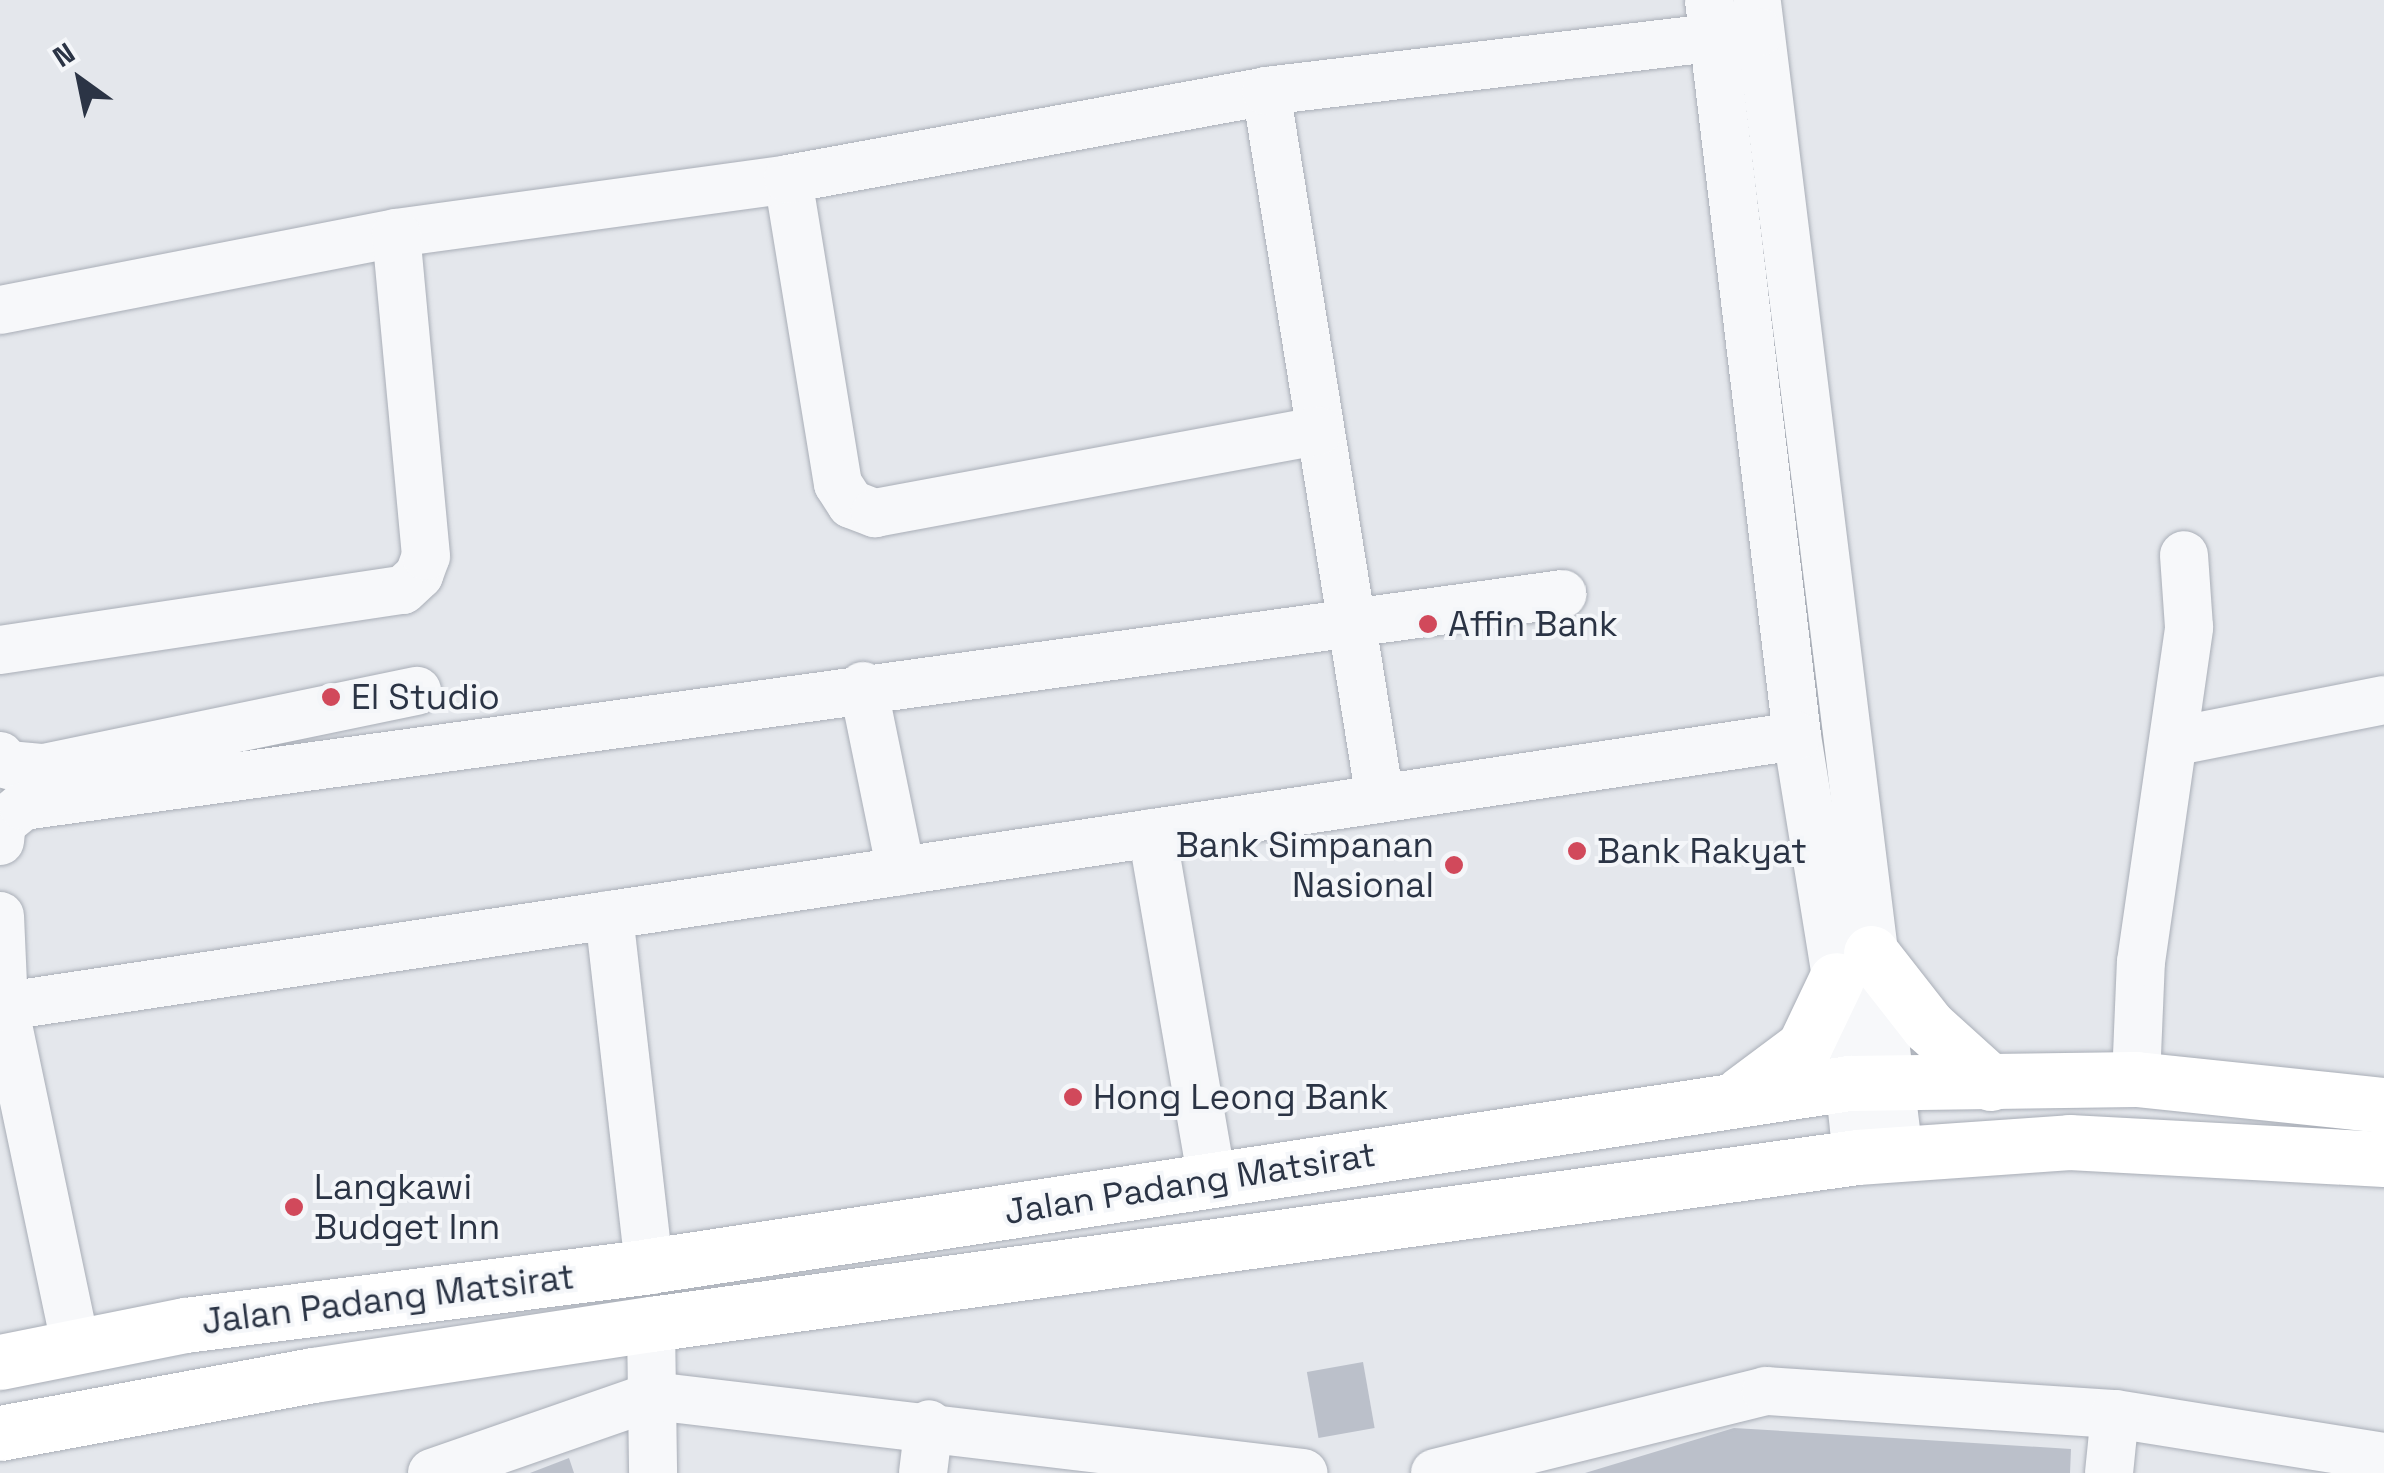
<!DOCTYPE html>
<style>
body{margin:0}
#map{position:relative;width:2384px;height:1473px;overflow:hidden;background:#e4e7ec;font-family:"Space Grotesk",sans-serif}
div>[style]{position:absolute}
.building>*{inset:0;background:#bbc0ca;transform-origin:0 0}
.roads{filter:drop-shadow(0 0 2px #a9aeb7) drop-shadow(0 0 2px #a9aeb7)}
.minor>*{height:48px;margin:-24px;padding:0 24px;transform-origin:24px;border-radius:24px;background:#f7f8fa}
.major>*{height:55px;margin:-27.5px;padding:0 27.5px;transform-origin:27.5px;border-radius:27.5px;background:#fff}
.dots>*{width:28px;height:28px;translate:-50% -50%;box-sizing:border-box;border:5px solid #f4f6f9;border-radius:50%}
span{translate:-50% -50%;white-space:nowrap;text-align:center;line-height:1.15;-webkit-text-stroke:8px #f4f6f9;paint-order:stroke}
.poi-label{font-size:35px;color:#2b3445}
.left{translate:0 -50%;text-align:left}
.right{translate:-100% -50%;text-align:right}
.street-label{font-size:35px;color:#2b3445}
.north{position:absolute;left:30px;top:30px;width:100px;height:100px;-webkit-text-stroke:8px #f4f6f9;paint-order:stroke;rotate:327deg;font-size:28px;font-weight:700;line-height:40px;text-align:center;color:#2b3445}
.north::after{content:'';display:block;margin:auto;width:35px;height:45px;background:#2b3445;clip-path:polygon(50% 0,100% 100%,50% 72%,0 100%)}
</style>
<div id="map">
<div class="building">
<div style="left:1363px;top:1362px;width:67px;height:57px;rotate:80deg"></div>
<div style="clip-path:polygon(1734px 1428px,2071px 1449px,2070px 1473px,1585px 1473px)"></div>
<div style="clip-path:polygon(569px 1458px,574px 1473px,530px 1473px)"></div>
</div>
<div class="roads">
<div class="minor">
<div style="left:1709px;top:0;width:741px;rotate:83.18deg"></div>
<div style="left:1797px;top:736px;width:281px;rotate:80.8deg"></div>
<div style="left:1842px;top:1013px;width:145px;rotate:84.1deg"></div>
<div style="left:1757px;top:3px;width:1160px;rotate:82.97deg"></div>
<div style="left:1266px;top:91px;width:717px;rotate:80.85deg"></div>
<div style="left:788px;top:179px;width:309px;rotate:80.7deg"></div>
<div style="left:838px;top:484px;width:24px;rotate:57deg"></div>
<div style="left:851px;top:504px;width:26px;rotate:21deg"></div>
<div style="left:875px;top:513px;width:451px;rotate:-10.5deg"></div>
<div style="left:0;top:310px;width:403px;rotate:-11deg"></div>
<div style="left:396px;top:233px;width:396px;rotate:-7.8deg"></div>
<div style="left:788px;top:179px;width:486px;rotate:-10.4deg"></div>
<div style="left:1266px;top:91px;width:497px;rotate:-6.8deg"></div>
<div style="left:0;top:650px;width:407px;rotate:-8.5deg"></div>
<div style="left:403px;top:590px;width:22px;rotate:-43deg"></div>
<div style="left:419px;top:575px;width:20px;rotate:-70deg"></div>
<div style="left:426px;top:556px;width:324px;rotate:-95.3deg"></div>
<div style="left:863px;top:686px;width:189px;rotate:78.4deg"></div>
<div style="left:2177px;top:741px;width:211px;rotate:-11.2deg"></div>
<div style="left:0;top:756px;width:12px;rotate:48deg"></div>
<div style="left:8px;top:765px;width:36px;rotate:5deg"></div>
<div style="left:44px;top:768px;width:381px;rotate:-11.7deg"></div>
<div style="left:1152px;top:833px;width:352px;rotate:80.2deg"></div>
<div style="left:0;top:841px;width:18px;rotate:-84deg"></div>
<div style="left:2px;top:823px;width:27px;rotate:-39deg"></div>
<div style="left:23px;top:806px;width:1554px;rotate:-7.84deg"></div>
<div style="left:609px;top:915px;width:353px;rotate:83.5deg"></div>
<div style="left:0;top:916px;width:90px;rotate:87.5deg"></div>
<div style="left:4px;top:1006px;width:343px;rotate:78.1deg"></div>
<div style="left:0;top:1007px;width:1817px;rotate:-8.58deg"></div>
<div style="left:2136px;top:1079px;width:117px;rotate:-87.6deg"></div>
<div style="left:2141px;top:962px;width:338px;rotate:-81.8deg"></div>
<div style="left:2189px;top:627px;width:72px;rotate:-94deg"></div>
<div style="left:651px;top:1324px;width:149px;rotate:89.2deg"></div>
<div style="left:432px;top:1473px;width:234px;rotate:-19.2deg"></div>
<div style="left:653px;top:1396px;width:655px;rotate:6.76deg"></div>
<div style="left:923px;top:1473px;width:49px;rotate:-83deg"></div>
<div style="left:1435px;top:1473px;width:341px;rotate:-13.9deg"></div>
<div style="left:1766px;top:1391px;width:350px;rotate:3.8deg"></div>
<div style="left:2115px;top:1414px;width:272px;rotate:9.1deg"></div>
<div style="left:2109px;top:1473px;width:59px;rotate:-84.2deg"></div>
</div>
<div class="major">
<div style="left:1871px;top:953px;width:93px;rotate:52deg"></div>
<div style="left:1928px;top:1026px;width:85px;rotate:42.1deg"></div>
<div style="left:1741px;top:1094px;width:79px;rotate:-36.7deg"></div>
<div style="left:1804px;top:1047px;width:74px;rotate:-64.5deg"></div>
<div style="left:0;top:1362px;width:189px;rotate:-11.3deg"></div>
<div style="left:185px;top:1325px;width:468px;rotate:-7.2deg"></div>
<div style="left:649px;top:1266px;width:1214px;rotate:-8.67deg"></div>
<div style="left:1849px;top:1083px;width:287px;rotate:-0.8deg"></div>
<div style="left:2136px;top:1079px;width:249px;rotate:6deg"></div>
<div style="left:0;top:1433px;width:318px;rotate:-10.5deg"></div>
<div style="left:313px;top:1375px;width:342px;rotate:-8.6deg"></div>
<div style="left:651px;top:1324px;width:1218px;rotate:-7.88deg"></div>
<div style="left:1857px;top:1157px;width:213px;rotate:-4deg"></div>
<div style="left:2069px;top:1142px;width:315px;rotate:3.1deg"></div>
</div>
</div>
<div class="dots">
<div style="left:1428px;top:624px;background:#d1495b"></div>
<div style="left:331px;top:697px;background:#d1495b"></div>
<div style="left:1577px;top:851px;background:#d1495b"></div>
<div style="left:1454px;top:865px;background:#d1495b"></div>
<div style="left:1073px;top:1097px;background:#d1495b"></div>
<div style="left:294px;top:1207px;background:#d1495b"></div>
</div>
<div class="poi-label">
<span class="left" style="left:1448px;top:624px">Affin Bank</span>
<span class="left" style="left:351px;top:697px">El Studio</span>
<span class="right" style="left:1434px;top:865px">Bank Simpanan<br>Nasional</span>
<span class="left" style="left:1597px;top:851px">Bank Rakyat</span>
<span class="left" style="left:1093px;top:1097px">Hong Leong Bank</span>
<span class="left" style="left:314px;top:1207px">Langkawi<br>Budget Inn</span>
</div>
<div class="street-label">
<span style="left:1190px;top:1183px;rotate:-9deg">Jalan Padang Matsirat</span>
<span style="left:388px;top:1299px;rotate:-7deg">Jalan Padang Matsirat</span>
</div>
<div class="north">N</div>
</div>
